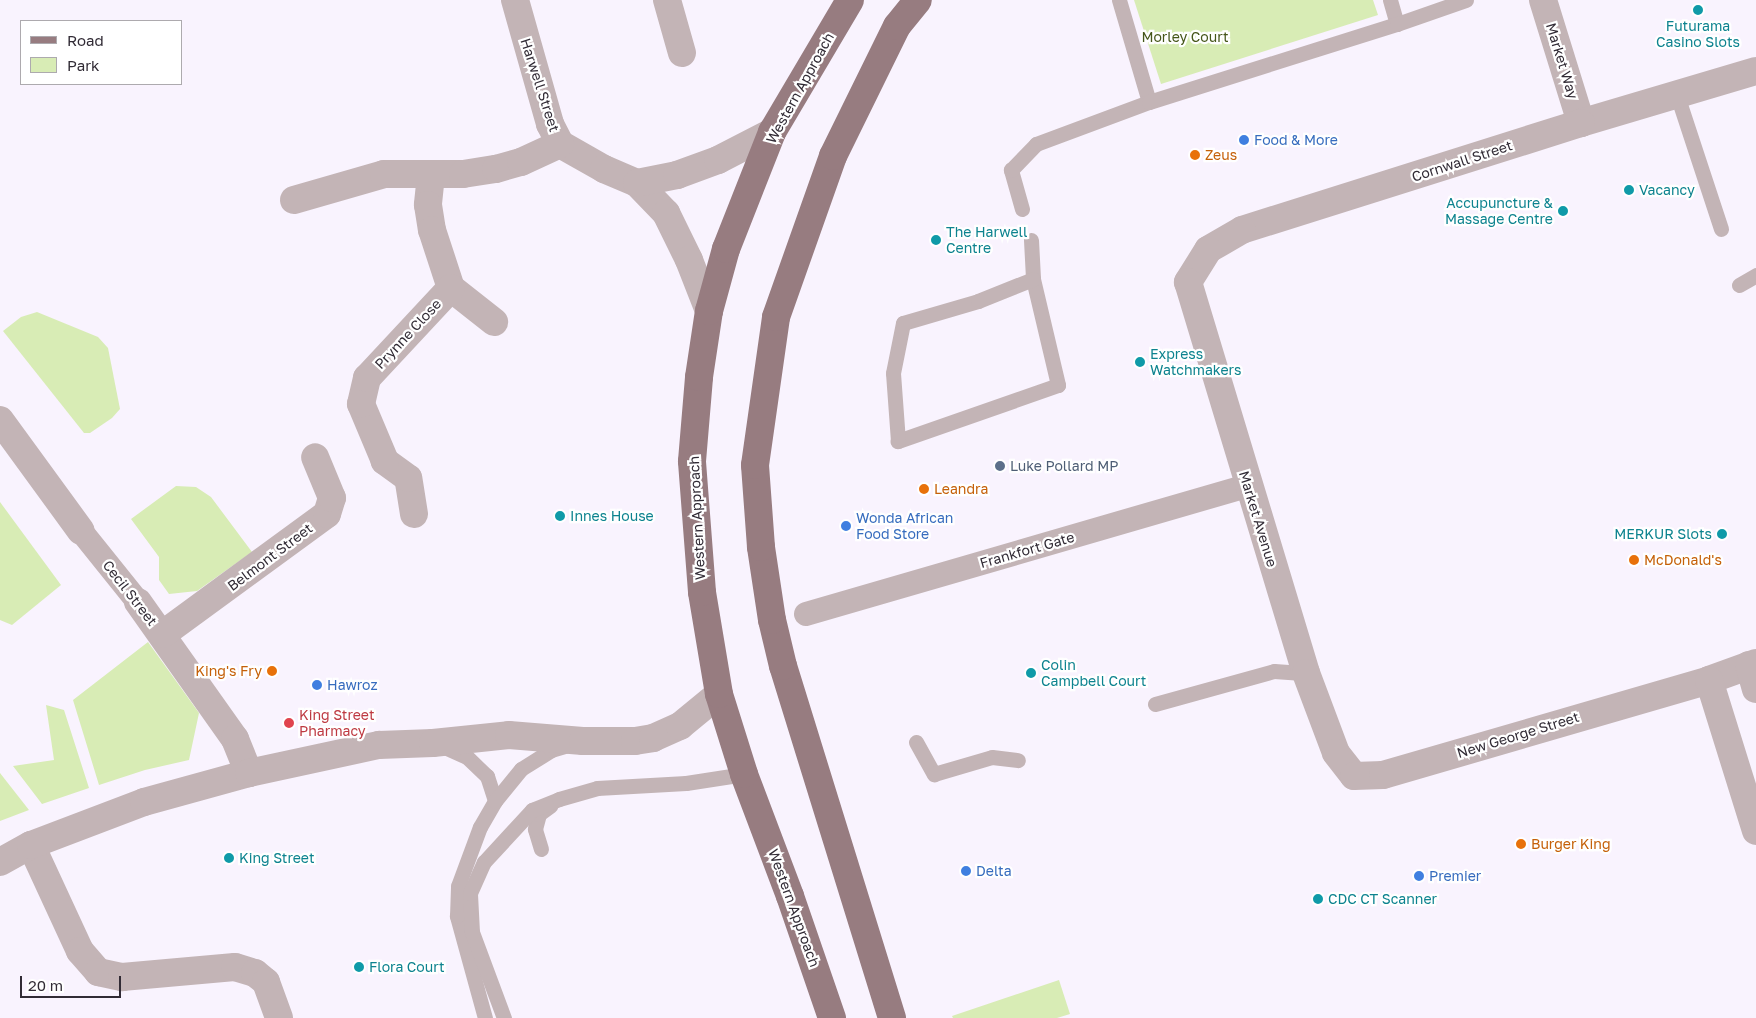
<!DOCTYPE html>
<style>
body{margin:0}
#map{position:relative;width:1756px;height:1018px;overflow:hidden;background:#f9f3fe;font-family:"Golos Text",sans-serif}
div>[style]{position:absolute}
.green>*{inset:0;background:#d8ecb5}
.service>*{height:15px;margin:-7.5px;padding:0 7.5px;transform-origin:7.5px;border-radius:7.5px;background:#c3b4b6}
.pedestrian>*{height:24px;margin:-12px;padding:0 12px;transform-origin:12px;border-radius:12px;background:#c3b4b6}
.minor>*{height:28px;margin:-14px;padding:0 14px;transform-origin:14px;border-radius:14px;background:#c3b4b6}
.primary>*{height:28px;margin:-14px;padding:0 14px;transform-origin:14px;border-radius:14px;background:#977c80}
.dots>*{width:14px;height:14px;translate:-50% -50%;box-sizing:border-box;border:2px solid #fff;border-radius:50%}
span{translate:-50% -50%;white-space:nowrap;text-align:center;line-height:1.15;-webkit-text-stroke:4.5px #fff;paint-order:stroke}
.culture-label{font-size:14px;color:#0d838f}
.left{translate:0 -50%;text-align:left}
.right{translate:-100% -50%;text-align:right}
.park-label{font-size:14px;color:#455619}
.street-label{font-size:14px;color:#312b35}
.shop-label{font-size:14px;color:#366cbe}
.food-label{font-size:14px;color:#c56008}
.service-label{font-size:14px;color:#4e5e75}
.health-label{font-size:14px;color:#be3a42}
.legend{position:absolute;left:20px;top:20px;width:162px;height:65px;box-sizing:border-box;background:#fff;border:1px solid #adaaae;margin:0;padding:6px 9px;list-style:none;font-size:15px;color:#312b35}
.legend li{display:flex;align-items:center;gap:10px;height:25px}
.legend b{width:25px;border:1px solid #adaaae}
.scale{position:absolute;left:20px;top:976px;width:101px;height:22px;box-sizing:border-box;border:2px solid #312b35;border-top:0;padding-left:6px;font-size:15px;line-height:18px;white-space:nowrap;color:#312b35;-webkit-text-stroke:4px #fff;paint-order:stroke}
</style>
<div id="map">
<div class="green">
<div style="clip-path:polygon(1134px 0,1373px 0,1378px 15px,1161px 84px)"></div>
<div style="clip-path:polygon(37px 312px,98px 337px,108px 348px,120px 409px,112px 418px,90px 433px,84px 433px,3px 331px,21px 317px)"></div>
<div style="clip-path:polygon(176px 486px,196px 487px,211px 497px,252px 552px,197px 591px,169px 594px,159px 580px,159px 557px,131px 519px)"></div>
<div style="clip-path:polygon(0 502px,61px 585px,12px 625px,0 620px)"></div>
<div style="clip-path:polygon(148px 642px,199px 713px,189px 760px,145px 770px,99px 785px,73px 700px)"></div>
<div style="clip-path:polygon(46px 705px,64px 710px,89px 788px,42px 804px,13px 766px,54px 760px)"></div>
<div style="clip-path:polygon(0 773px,29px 810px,0 821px)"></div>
<div style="clip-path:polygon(1059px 980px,1070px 1014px,1057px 1018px,953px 1018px,952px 1016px)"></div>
</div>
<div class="service">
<div style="left:1119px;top:0;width:106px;rotate:73.6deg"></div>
<div style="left:1390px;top:0;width:25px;rotate:74deg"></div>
<div style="left:1677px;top:95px;width:141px;rotate:71.8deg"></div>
<div style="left:1022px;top:209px;width:41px;rotate:-105.8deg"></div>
<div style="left:1011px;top:170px;width:36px;rotate:-46deg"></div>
<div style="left:1036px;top:144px;width:121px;rotate:-20.4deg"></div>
<div style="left:1149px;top:102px;width:260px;rotate:-17.5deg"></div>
<div style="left:1397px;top:24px;width:73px;rotate:-19.2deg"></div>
<div style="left:1031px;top:240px;width:39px;rotate:87deg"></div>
<div style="left:1033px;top:279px;width:109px;rotate:76.7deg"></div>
<div style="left:1058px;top:385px;width:170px;rotate:160.7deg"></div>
<div style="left:898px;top:441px;width:68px;rotate:-94.2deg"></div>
<div style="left:893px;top:373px;width:51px;rotate:-78.7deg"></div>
<div style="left:903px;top:323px;width:78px;rotate:-16.3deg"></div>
<div style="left:978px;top:301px;width:59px;rotate:-21.8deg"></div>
<div style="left:1739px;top:285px;width:20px;rotate:-30deg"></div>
<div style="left:1155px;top:704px;width:123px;rotate:-15.5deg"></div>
<div style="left:1274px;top:671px;width:32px;rotate:4deg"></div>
<div style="left:916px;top:742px;width:37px;rotate:61deg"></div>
<div style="left:934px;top:774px;width:60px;rotate:-16.3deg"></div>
<div style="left:992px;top:757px;width:26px;rotate:7deg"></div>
<div style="left:442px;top:746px;width:27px;rotate:24deg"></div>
<div style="left:467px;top:757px;width:28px;rotate:44deg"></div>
<div style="left:487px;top:776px;width:26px;rotate:72deg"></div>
<div style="left:541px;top:849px;width:21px;rotate:-107deg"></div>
<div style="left:535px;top:829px;width:16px;rotate:-75deg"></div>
<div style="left:539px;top:814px;width:14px;rotate:-36deg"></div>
<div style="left:485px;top:1018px;width:106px;rotate:-105.4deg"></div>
<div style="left:457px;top:916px;width:30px;rotate:-88deg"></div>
<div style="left:458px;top:886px;width:63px;rotate:-69.6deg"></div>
<div style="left:480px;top:827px;width:30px;rotate:-60deg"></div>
<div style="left:495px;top:801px;width:41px;rotate:-50.9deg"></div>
<div style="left:521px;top:769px;width:36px;rotate:-32deg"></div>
<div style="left:551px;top:750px;width:15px;rotate:-16deg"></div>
<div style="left:504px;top:1018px;width:92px;rotate:-110.4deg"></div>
<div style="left:472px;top:932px;width:39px;rotate:-93deg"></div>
<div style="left:470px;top:893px;width:34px;rotate:-66deg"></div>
<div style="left:484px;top:862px;width:71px;rotate:-47.3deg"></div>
<div style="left:532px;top:810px;width:29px;rotate:-22deg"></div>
<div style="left:559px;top:799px;width:40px;rotate:-16deg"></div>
<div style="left:597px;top:788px;width:89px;rotate:-3.2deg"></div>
<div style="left:686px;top:783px;width:59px;rotate:-8.8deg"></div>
</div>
<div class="pedestrian">
<div style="left:81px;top:531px;width:91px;rotate:51.2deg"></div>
<div style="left:806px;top:614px;width:460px;rotate:-16.2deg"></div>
</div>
<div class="minor">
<div style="left:515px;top:0;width:129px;rotate:74.2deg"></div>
<div style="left:550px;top:124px;width:22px;rotate:63deg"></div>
<div style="left:560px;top:144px;width:51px;rotate:29.6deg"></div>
<div style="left:604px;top:169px;width:36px;rotate:23deg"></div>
<div style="left:637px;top:183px;width:42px;rotate:46deg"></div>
<div style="left:666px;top:213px;width:52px;rotate:63.9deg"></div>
<div style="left:689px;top:260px;width:55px;rotate:68.6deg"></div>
<div style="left:667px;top:0;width:55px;rotate:74.2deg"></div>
<div style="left:1543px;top:0;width:129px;rotate:72.8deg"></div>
<div style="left:1756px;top:71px;width:183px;rotate:163.5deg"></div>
<div style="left:1581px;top:123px;width:355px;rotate:162.5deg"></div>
<div style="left:1242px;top:230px;width:39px;rotate:150deg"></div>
<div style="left:1208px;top:250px;width:38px;rotate:122deg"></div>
<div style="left:1188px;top:282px;width:408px;rotate:73.2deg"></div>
<div style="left:1306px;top:673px;width:85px;rotate:69.4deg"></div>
<div style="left:1336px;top:753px;width:29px;rotate:52deg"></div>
<div style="left:1354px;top:776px;width:29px;rotate:-2deg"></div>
<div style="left:1383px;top:775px;width:340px;rotate:-16.2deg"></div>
<div style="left:1709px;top:680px;width:50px;rotate:-19.9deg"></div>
<div style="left:431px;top:175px;width:30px;rotate:96deg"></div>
<div style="left:428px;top:205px;width:25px;rotate:81deg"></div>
<div style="left:432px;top:230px;width:61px;rotate:71.9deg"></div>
<div style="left:451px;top:288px;width:55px;rotate:38.3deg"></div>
<div style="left:637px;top:183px;width:41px;rotate:-11.3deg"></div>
<div style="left:677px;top:175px;width:44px;rotate:-20.1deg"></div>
<div style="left:718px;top:160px;width:61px;rotate:-27.4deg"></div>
<div style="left:294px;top:200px;width:94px;rotate:-16.1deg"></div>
<div style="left:384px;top:174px;width:79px"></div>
<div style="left:463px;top:174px;width:33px;rotate:-9deg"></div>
<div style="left:496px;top:169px;width:26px;rotate:-16deg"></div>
<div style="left:521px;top:162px;width:43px;rotate:-24.8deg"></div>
<div style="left:0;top:420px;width:137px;rotate:53.9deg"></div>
<div style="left:414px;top:514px;width:36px;rotate:-99deg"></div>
<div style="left:408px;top:478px;width:29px;rotate:-144deg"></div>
<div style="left:385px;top:461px;width:62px;rotate:-112.8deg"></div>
<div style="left:361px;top:404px;width:27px;rotate:-77deg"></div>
<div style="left:367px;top:378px;width:123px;rotate:-47deg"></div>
<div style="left:138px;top:602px;width:168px;rotate:54.7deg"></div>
<div style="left:235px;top:739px;width:37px;rotate:68deg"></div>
<div style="left:163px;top:634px;width:203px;rotate:-36.2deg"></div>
<div style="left:327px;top:514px;width:17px;rotate:-73deg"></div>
<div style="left:332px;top:498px;width:44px;rotate:-112.5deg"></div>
<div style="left:1749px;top:665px;width:25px;rotate:74deg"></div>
<div style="left:1709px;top:680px;width:158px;rotate:72.7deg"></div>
<div style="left:31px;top:845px;width:117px;rotate:65.2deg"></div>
<div style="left:80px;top:951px;width:28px;rotate:49deg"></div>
<div style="left:98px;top:972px;width:25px;rotate:12deg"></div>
<div style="left:122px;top:977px;width:113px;rotate:-5.1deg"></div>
<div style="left:235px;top:967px;width:21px;rotate:17deg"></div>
<div style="left:255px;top:973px;width:14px;rotate:39deg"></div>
<div style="left:266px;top:982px;width:38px;rotate:70deg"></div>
<div style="left:0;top:862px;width:35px;rotate:-29deg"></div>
<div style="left:31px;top:845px;width:121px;rotate:-20.8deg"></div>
<div style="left:144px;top:802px;width:109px;rotate:-15.4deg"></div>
<div style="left:249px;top:773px;width:133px;rotate:-12.2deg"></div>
<div style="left:379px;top:745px;width:54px;rotate:-2.1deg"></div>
<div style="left:433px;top:743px;width:76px;rotate:-6deg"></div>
<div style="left:509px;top:735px;width:74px;rotate:4.6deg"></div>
<div style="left:583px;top:741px;width:52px"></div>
<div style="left:635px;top:741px;width:18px;rotate:-9deg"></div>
<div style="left:653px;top:738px;width:30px;rotate:-24deg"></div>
<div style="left:680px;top:726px;width:50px;rotate:-39.4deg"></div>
</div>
<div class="primary">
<div style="left:832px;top:1018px;width:129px;rotate:-109deg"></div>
<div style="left:790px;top:896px;width:130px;rotate:-110.7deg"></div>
<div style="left:744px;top:774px;width:84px;rotate:-107.4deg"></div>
<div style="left:719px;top:694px;width:103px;rotate:-99.5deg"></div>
<div style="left:702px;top:592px;width:131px;rotate:-94.4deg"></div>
<div style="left:692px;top:461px;width:84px;rotate:-85.2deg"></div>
<div style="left:699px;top:377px;width:67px;rotate:-81.4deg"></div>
<div style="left:709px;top:311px;width:64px;rotate:-74.7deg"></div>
<div style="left:726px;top:249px;width:126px;rotate:-68.5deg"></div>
<div style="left:772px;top:132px;width:153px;rotate:-59.4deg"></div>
<div style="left:892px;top:1018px;width:368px;rotate:-107.2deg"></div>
<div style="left:783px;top:666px;width:47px;rotate:-103.4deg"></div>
<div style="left:772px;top:620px;width:74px;rotate:-98.6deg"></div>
<div style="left:761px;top:547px;width:82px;rotate:-94.2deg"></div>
<div style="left:755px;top:465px;width:149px;rotate:-81.9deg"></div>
<div style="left:776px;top:317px;width:171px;rotate:-70.5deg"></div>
<div style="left:833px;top:156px;width:145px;rotate:-63.8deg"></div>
<div style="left:897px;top:26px;width:33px;rotate:-51deg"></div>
</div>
<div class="dots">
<div style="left:1698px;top:10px;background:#0f9aa8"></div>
<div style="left:1244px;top:140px;background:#3f7fe0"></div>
<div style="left:1195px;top:155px;background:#e8710a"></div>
<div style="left:1629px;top:190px;background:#0f9aa8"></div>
<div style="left:1563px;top:211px;background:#0f9aa8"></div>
<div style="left:936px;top:240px;background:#0f9aa8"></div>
<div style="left:1140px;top:362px;background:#0f9aa8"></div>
<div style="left:1000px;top:466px;background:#5c6f8a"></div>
<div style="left:924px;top:489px;background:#e8710a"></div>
<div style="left:560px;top:516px;background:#0f9aa8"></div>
<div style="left:846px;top:526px;background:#3f7fe0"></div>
<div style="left:1722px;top:534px;background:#0f9aa8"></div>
<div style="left:1634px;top:560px;background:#e8710a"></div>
<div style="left:272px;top:671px;background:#e8710a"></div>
<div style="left:1031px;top:673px;background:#0f9aa8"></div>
<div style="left:317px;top:685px;background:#3f7fe0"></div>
<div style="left:289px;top:723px;background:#e0444e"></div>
<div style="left:1521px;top:844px;background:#e8710a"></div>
<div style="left:229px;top:858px;background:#0f9aa8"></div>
<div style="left:966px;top:871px;background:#3f7fe0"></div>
<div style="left:1419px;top:876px;background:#3f7fe0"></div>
<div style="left:1318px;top:899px;background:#0f9aa8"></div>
<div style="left:359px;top:967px;background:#0f9aa8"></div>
</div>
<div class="culture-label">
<span style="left:1698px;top:34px">Futurama<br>Casino Slots</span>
<span class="left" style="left:1639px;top:190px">Vacancy</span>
<span class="right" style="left:1553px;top:211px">Accupuncture &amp;<br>Massage Centre</span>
<span class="left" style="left:946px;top:240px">The Harwell<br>Centre</span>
<span class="left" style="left:1150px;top:362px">Express<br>Watchmakers</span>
<span class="left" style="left:570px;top:516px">Innes House</span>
<span class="right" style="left:1712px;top:534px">MERKUR Slots</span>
<span class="left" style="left:1041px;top:673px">Colin<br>Campbell Court</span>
<span class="left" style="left:239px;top:858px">King Street</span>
<span class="left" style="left:1328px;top:899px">CDC CT Scanner</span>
<span class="left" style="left:369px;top:967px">Flora Court</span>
</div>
<div class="park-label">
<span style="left:1185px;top:37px">Morley Court</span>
</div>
<div class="street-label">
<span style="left:1562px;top:61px;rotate:73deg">Market Way</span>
<span style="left:540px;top:85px;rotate:72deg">Harwell Street</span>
<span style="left:800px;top:88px;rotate:-61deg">Western Approach</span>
<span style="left:1462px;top:161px;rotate:-18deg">Cornwall Street</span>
<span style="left:408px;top:334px;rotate:-47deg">Prynne Close</span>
<span style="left:697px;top:518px;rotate:-93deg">Western Approach</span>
<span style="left:1258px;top:519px;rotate:73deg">Market Avenue</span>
<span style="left:1027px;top:550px;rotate:-16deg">Frankfort Gate</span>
<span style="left:270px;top:557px;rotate:-37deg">Belmont Street</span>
<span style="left:130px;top:593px;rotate:52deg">Cecil Street</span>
<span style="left:1518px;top:735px;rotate:-17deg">New George Street</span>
<span style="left:794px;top:908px;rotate:70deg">Western Approach</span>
</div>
<div class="shop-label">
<span class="left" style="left:1254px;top:140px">Food &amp; More</span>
<span class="left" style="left:856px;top:526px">Wonda African<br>Food Store</span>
<span class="left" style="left:327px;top:685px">Hawroz</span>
<span class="left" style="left:976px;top:871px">Delta</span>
<span class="left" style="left:1429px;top:876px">Premier</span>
</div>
<div class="food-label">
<span class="left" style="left:1205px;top:155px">Zeus</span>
<span class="left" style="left:934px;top:489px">Leandra</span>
<span class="left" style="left:1644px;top:560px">McDonald's</span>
<span class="right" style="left:262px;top:671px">King's Fry</span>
<span class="left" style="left:1531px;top:844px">Burger King</span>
</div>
<div class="service-label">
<span class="left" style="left:1010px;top:466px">Luke Pollard MP</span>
</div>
<div class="health-label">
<span class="left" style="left:299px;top:723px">King Street<br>Pharmacy</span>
</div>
<ul class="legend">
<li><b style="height:6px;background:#977c80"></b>Road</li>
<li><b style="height:14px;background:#d8ecb5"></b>Park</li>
</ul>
<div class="scale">20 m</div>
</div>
